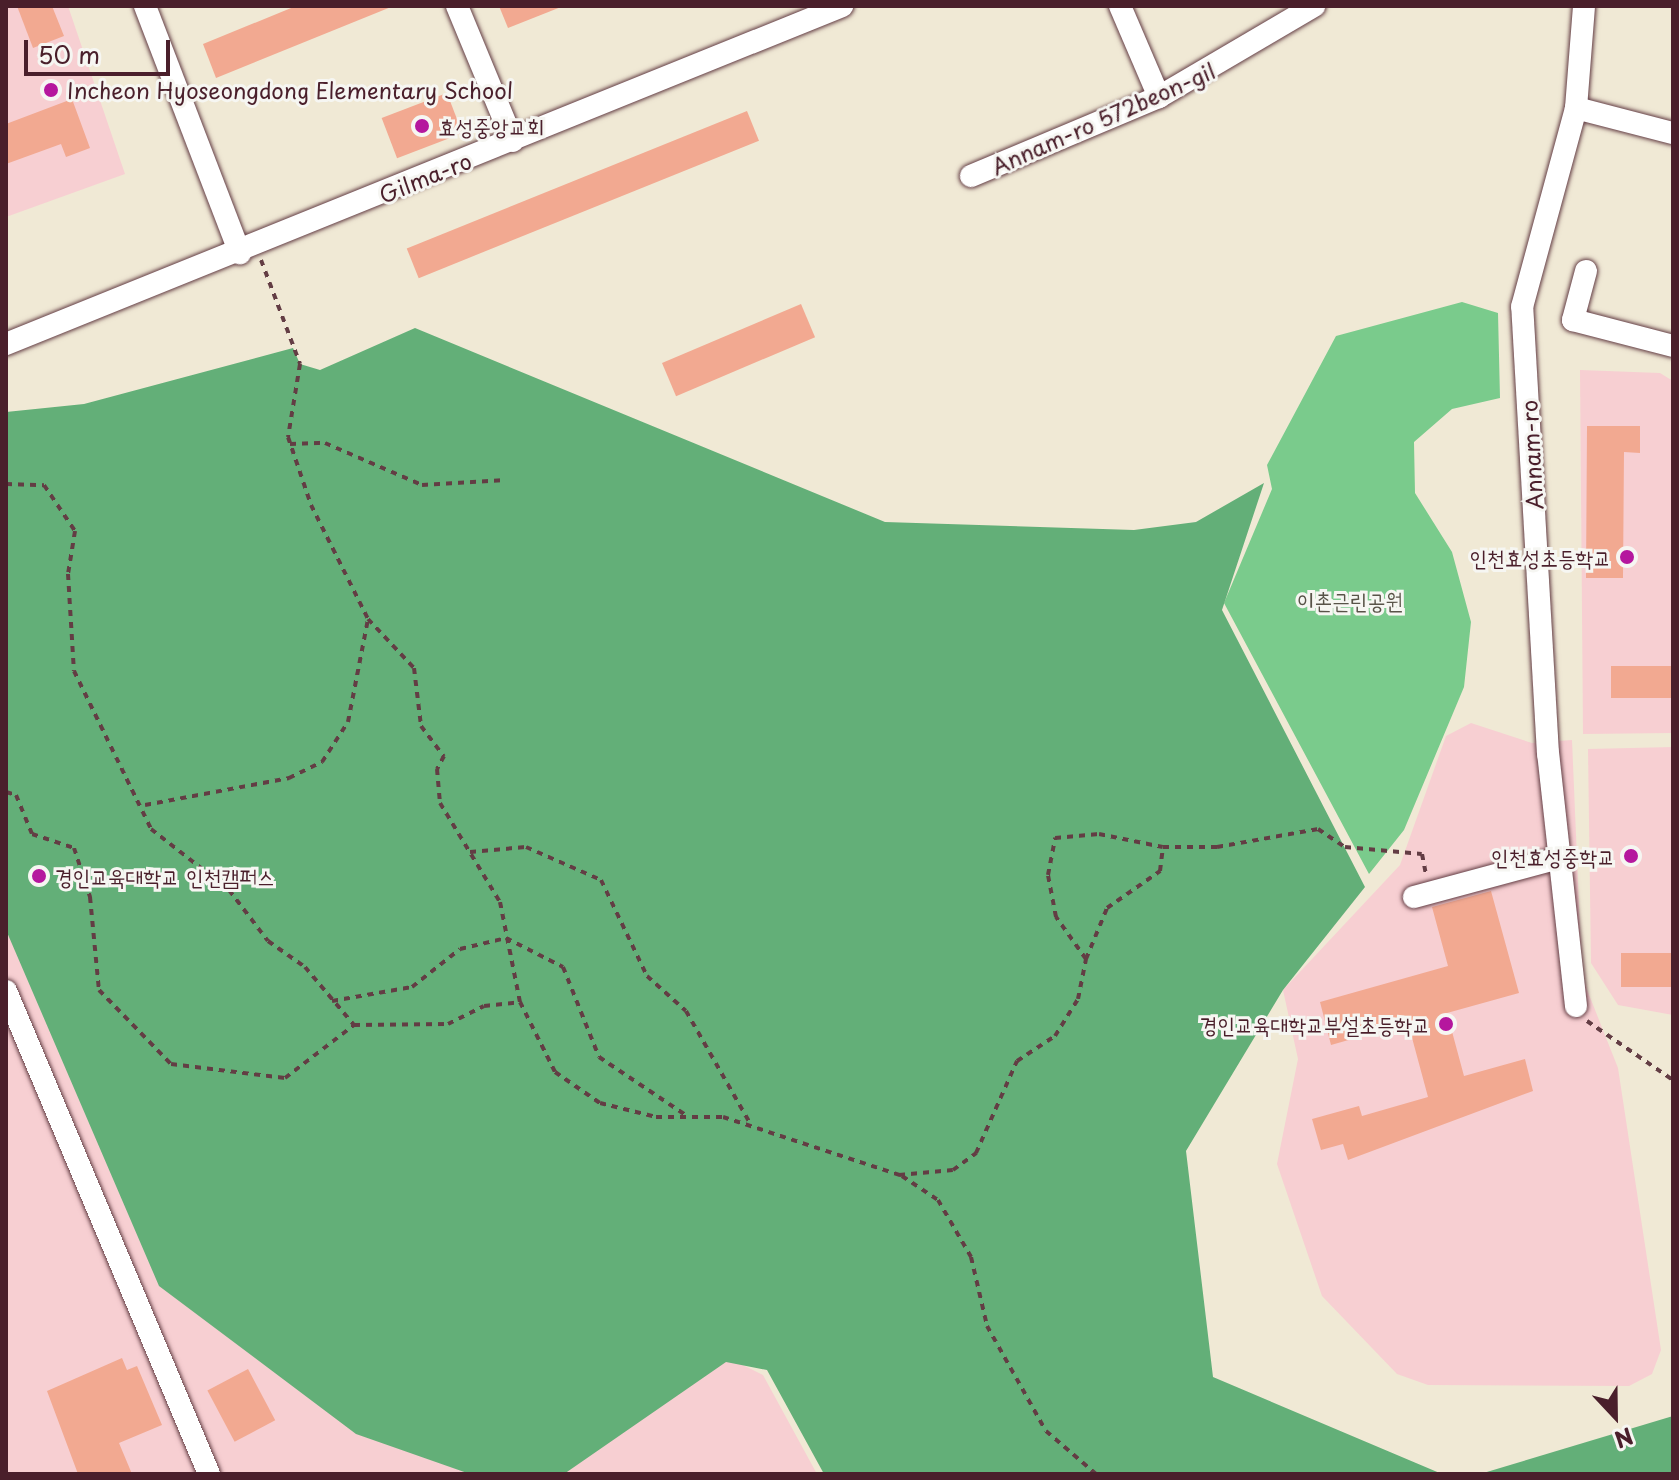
<!DOCTYPE html>
<meta charset="utf-8">
<style>
body{margin:0}
#map{position:relative;width:1679px;height:1480px;overflow:hidden;background:#f0e9d5;font-family:"Playpen Sans","Poor Story",sans-serif}
div>[style]{position:absolute}
.built>*{inset:0;background:#f7cfd2}
.green>*{inset:0;background:#7acb8c}
.forest>*{inset:0;background:#63af78}
.building>*{inset:0;background:#f2a991;transform-origin:0 0}
.path>*{height:4px;margin-top:-2px;transform-origin:0;background:repeating-linear-gradient(90deg,#633d44 0 6px,transparent 0 12px)}
.roads{filter:drop-shadow(0 0 2px #633d44) drop-shadow(0 0 2px #633d44)}
.minor>*{height:22px;margin:-11px;padding:0 11px;transform-origin:11px;border-radius:11px;background:#fff}
.dots>*{width:22px;height:22px;translate:-50% -50%;box-sizing:border-box;border:4px solid #f6f6f2;border-radius:50%}
span{translate:-50% -50%;white-space:nowrap;text-align:center;line-height:1.15;-webkit-text-stroke:6px #f6f6f2;paint-order:stroke}
.poi-label{font-size:22px;color:#4a1f2b}
.left{translate:0 -50%;text-align:left}
.right{translate:-100% -50%;text-align:right}
.street-label{font-size:22px;color:#4a1f2b}
.park-label{font-size:22px;color:#585348}
.frame{position:absolute;inset:0;border:8px solid #4a1f2b;pointer-events:none}
.north{position:absolute;left:1575px;top:1376px;width:80px;height:80px;-webkit-text-stroke:6px #f6f6f2;paint-order:stroke;rotate:158deg;font-size:22px;font-weight:700;line-height:32px;text-align:center;color:#4a1f2b}
.north::after{content:'';display:block;margin:auto;width:28px;height:36px;background:#4a1f2b;clip-path:polygon(50% 0,100% 100%,50% 72%,0 100%)}
.scale{position:absolute;left:24px;top:40px;width:146px;height:36px;box-sizing:border-box;border:4px solid #4a1f2b;border-top:0;padding-left:10px;font-size:24px;line-height:28px;white-space:nowrap;color:#4a1f2b;-webkit-text-stroke:6px #f6f6f2;paint-order:stroke}
</style>
<div id="map">
<div class="built">
<div style="clip-path:polygon(6px 6px,68px 6px,125px 174px,6px 217px)"></div>
<div style="clip-path:polygon(1580px 370px,1660px 373px,1673px 381px,1673px 733px,1583px 734px)"></div>
<div style="clip-path:polygon(6px 603px,136px 1063px,763px 1375px,817px 1474px,6px 1474px)"></div>
<div style="clip-path:polygon(1471px 723px,1532px 743px,1572px 740px,1582px 977px,1618px 1068px,1661px 1350px,1652px 1374px,1629px 1386px,1428px 1385px,1397px 1374px,1322px 1296px,1277px 1164px,1298px 1059px,1283px 990px,1400px 865px,1446px 736px)"></div>
<div style="clip-path:polygon(1673px 747px,1673px 1015px,1618px 1005px,1591px 963px,1588px 749px)"></div>
</div>
<div class="green">
<div style="clip-path:polygon(1462px 302px,1498px 313px,1500px 398px,1452px 409px,1414px 442px,1415px 493px,1452px 552px,1471px 622px,1464px 687px,1404px 830px,1369px 874px,1224px 603px,1272px 489px,1267px 465px,1336px 336px)"></div>
</div>
<div class="forest">
<div style="clip-path:polygon(415px 328px,885px 522px,1134px 530px,1196px 522px,1264px 483px,1222px 610px,1365px 887px,1283px 990px,1186px 1151px,1213px 1377px,1442px 1474px,824px 1474px,767px 1370px,726px 1362px,564px 1474px,470px 1474px,356px 1434px,159px 1286px,6px 930px,6px 412px,84px 404px,293px 348px,300px 364px,320px 370px)"></div>
<div style="clip-path:polygon(1673px 1416px,1673px 1474px,1480px 1474px)"></div>
</div>
<div class="building">
<div style="clip-path:polygon(17px 6px,52px 6px,64px 36px,33px 48px)"></div>
<div style="clip-path:polygon(296px 6px,391px 7px,216px 78px,203px 44px)"></div>
<div style="clip-path:polygon(499px 6px,560px 6px,561px 7px,508px 28px)"></div>
<div style="left:447px;top:93px;width:43px;height:70px;rotate:69deg"></div>
<div style="clip-path:polygon(72px 99px,90px 148px,66px 157px,61px 144px,6px 164px,6px 124px)"></div>
<div style="left:747px;top:111px;width:32px;height:367px;rotate:68deg"></div>
<div style="left:801px;top:304px;width:36px;height:151px;rotate:67deg"></div>
<div style="clip-path:polygon(1587px 426px,1640px 426px,1640px 453px,1624px 452px,1623px 578px,1586px 578px)"></div>
<div style="left:1611px;top:666px;width:62px;height:32px"></div>
<div style="clip-path:polygon(1491px 891px,1519px 993px,1447px 1013px,1464px 1076px,1525px 1059px,1533px 1091px,1348px 1160px,1343px 1144px,1321px 1150px,1312px 1119px,1359px 1106px,1362px 1116px,1428px 1097px,1408px 1023px,1331px 1045px,1320px 1002px,1448px 966px,1432px 907px)"></div>
<div style="left:1673px;top:953px;width:34px;height:52px;rotate:90deg"></div>
<div style="clip-path:polygon(122px 1358px,127px 1370px,137px 1366px,162px 1425px,119px 1443px,132px 1474px,78px 1474px,47px 1391px)"></div>
<div style="left:248px;top:1369px;width:58px;height:46px;rotate:62deg"></div>
</div>
<div class="path">
<div style="left:261px;top:260px;width:111px;rotate:69.4deg"></div>
<div style="left:300px;top:364px;width:74px;rotate:99.3deg"></div>
<div style="left:288px;top:437px;width:72px;rotate:71.3deg"></div>
<div style="left:311px;top:505px;width:127px;rotate:63.4deg"></div>
<div style="left:368px;top:619px;width:67px;rotate:46.8deg"></div>
<div style="left:414px;top:668px;width:58px;rotate:83.1deg"></div>
<div style="left:421px;top:726px;width:38px;rotate:53deg"></div>
<div style="left:444px;top:756px;width:15px;rotate:118deg"></div>
<div style="left:437px;top:769px;width:34px;rotate:85deg"></div>
<div style="left:440px;top:803px;width:116px;rotate:58.8deg"></div>
<div style="left:500px;top:902px;width:102px;rotate:78.7deg"></div>
<div style="left:520px;top:1002px;width:78px;rotate:63.4deg"></div>
<div style="left:555px;top:1072px;width:55px;rotate:34.6deg"></div>
<div style="left:600px;top:1103px;width:58px;rotate:14deg"></div>
<div style="left:656px;top:1117px;width:67px"></div>
<div style="left:723px;top:1117px;width:188px;rotate:18.2deg"></div>
<div style="left:902px;top:1176px;width:43px;rotate:33.7deg"></div>
<div style="left:938px;top:1200px;width:66px;rotate:59.9deg"></div>
<div style="left:971px;top:1257px;width:71px;rotate:76.9deg"></div>
<div style="left:987px;top:1326px;width:120px;rotate:60.7deg"></div>
<div style="left:1046px;top:1431px;width:66px;rotate:40.7deg"></div>
<div style="left:290px;top:444px;width:35px;rotate:-2deg"></div>
<div style="left:325px;top:443px;width:106px;rotate:23.4deg"></div>
<div style="left:422px;top:485px;width:84px;rotate:-3.4deg"></div>
<div style="left:6px;top:484px;width:38px;rotate:2deg"></div>
<div style="left:44px;top:485px;width:55px;rotate:56deg"></div>
<div style="left:75px;top:531px;width:44px;rotate:99.2deg"></div>
<div style="left:68px;top:574px;width:97px;rotate:86.5deg"></div>
<div style="left:74px;top:671px;width:176px;rotate:64deg"></div>
<div style="left:151px;top:829px;width:99px;rotate:38deg"></div>
<div style="left:229px;top:890px;width:64px;rotate:52.6deg"></div>
<div style="left:268px;top:941px;width:45px;rotate:35.1deg"></div>
<div style="left:305px;top:967px;width:76px;rotate:49.8deg"></div>
<div style="left:354px;top:1025px;width:94px;rotate:-0.6deg"></div>
<div style="left:448px;top:1024px;width:40px;rotate:-26.6deg"></div>
<div style="left:484px;top:1006px;width:36px;rotate:-6deg"></div>
<div style="left:6px;top:792px;width:10px;rotate:17deg"></div>
<div style="left:16px;top:795px;width:42px;rotate:67.7deg"></div>
<div style="left:32px;top:834px;width:44px;rotate:18.4deg"></div>
<div style="left:74px;top:848px;width:52px;rotate:71.9deg"></div>
<div style="left:90px;top:897px;width:93px;rotate:84.5deg"></div>
<div style="left:99px;top:990px;width:103px;rotate:45.8deg"></div>
<div style="left:171px;top:1064px;width:115px;rotate:7deg"></div>
<div style="left:285px;top:1078px;width:87px;rotate:-37.5deg"></div>
<div style="left:145px;top:805px;width:147px;rotate:-10.6deg"></div>
<div style="left:289px;top:778px;width:37px;rotate:-26deg"></div>
<div style="left:322px;top:762px;width:48px;rotate:-57deg"></div>
<div style="left:348px;top:722px;width:105px;rotate:-79deg"></div>
<div style="left:470px;top:852px;width:56px;rotate:-5.1deg"></div>
<div style="left:526px;top:847px;width:82px;rotate:23.7deg"></div>
<div style="left:601px;top:880px;width:106px;rotate:64.4deg"></div>
<div style="left:647px;top:976px;width:52px;rotate:41.9deg"></div>
<div style="left:686px;top:1011px;width:131px;rotate:60.3deg"></div>
<div style="left:1086px;top:959px;width:55px;rotate:-67.6deg"></div>
<div style="left:1107px;top:908px;width:65px;rotate:-34.9deg"></div>
<div style="left:1160px;top:871px;width:23px;rotate:-83deg"></div>
<div style="left:332px;top:1001px;width:81px;rotate:-9.9deg"></div>
<div style="left:412px;top:987px;width:61px;rotate:-38.4deg"></div>
<div style="left:460px;top:949px;width:47px;rotate:-13.4deg"></div>
<div style="left:506px;top:938px;width:64px;rotate:27deg"></div>
<div style="left:563px;top:967px;width:97px;rotate:68.2deg"></div>
<div style="left:599px;top:1057px;width:106px;rotate:33.8deg"></div>
<div style="left:1587px;top:1021px;width:104px;rotate:34.5deg"></div>
<div style="left:899px;top:1175px;width:54px;rotate:-5.3deg"></div>
<div style="left:953px;top:1170px;width:29px;rotate:-36deg"></div>
<div style="left:976px;top:1153px;width:101px;rotate:-66deg"></div>
<div style="left:1017px;top:1061px;width:45px;rotate:-33.3deg"></div>
<div style="left:1055px;top:1036px;width:44px;rotate:-58.1deg"></div>
<div style="left:1078px;top:999px;width:41px;rotate:-78.7deg"></div>
<div style="left:1086px;top:959px;width:52px;rotate:-125.5deg"></div>
<div style="left:1056px;top:917px;width:43px;rotate:-100.8deg"></div>
<div style="left:1048px;top:875px;width:38px;rotate:-79deg"></div>
<div style="left:1055px;top:838px;width:44px;rotate:-5.2deg"></div>
<div style="left:1099px;top:834px;width:65px;rotate:11.5deg"></div>
<div style="left:1163px;top:847px;width:54px"></div>
<div style="left:1217px;top:847px;width:103px;rotate:-10.1deg"></div>
<div style="left:1318px;top:829px;width:32px;rotate:34deg"></div>
<div style="left:1345px;top:847px;width:77px;rotate:5.2deg"></div>
<div style="left:1422px;top:854px;width:20px;rotate:79deg"></div>
</div>
<div class="roads">
<div class="minor">
<div style="left:145px;top:6px;width:265px;rotate:69deg"></div>
<div style="left:457px;top:6px;width:146px;rotate:67.5deg"></div>
<div style="left:1120px;top:6px;width:99px;rotate:66.8deg"></div>
<div style="left:1576px;top:108px;width:100px;rotate:14.5deg"></div>
<div style="left:971px;top:176px;width:204px;rotate:-22.8deg"></div>
<div style="left:1159px;top:97px;width:180px;rotate:-30.4deg"></div>
<div style="left:1586px;top:271px;width:51px;rotate:104.9deg"></div>
<div style="left:1573px;top:320px;width:103px;rotate:14.6deg"></div>
<div style="left:6px;top:344px;width:902px;rotate:-22.01deg"></div>
<div style="left:1414px;top:897px;width:150px;rotate:-15.1deg"></div>
<div style="left:6px;top:991px;width:524px;rotate:67.2deg"></div>
<div style="left:1576px;top:1006px;width:254px;rotate:-96.3deg"></div>
<div style="left:1548px;top:754px;width:448px;rotate:-93.3deg"></div>
<div style="left:1522px;top:307px;width:206px;rotate:-74.8deg"></div>
<div style="left:1576px;top:108px;width:102px;rotate:-85.5deg"></div>
</div>
</div>
<div class="dots">
<div style="left:51px;top:90px;background:#b5179e"></div>
<div style="left:422px;top:126px;background:#b5179e"></div>
<div style="left:1627px;top:557px;background:#b5179e"></div>
<div style="left:1631px;top:856px;background:#b5179e"></div>
<div style="left:39px;top:876px;background:#b5179e"></div>
<div style="left:1446px;top:1024px;background:#b5179e"></div>
</div>
<div class="poi-label">
<span class="left" style="left:67px;top:90px">Incheon Hyoseongdong Elementary School</span>
<span class="left" style="left:438px;top:126px">효성중앙교회</span>
<span class="right" style="left:1611px;top:557px">인천효성초등학교</span>
<span class="right" style="left:1615px;top:856px">인천효성중학교</span>
<span class="left" style="left:55px;top:876px">경인교육대학교 인천캠퍼스</span>
<span class="right" style="left:1430px;top:1024px">경인교육대학교부설초등학교</span>
</div>
<div class="street-label">
<span style="left:1103px;top:118px;rotate:-24deg">Annam-ro 572beon-gil</span>
<span style="left:425px;top:177px;rotate:-22deg">Gilma-ro</span>
<span style="left:1531px;top:455px;rotate:-93deg">Annam-ro</span>
</div>
<div class="park-label">
<span style="left:1350px;top:600px">이촌근린공원</span>
</div>
<div class="frame"></div>
<div class="north">N</div>
<div class="scale">50 m</div>
</div>
